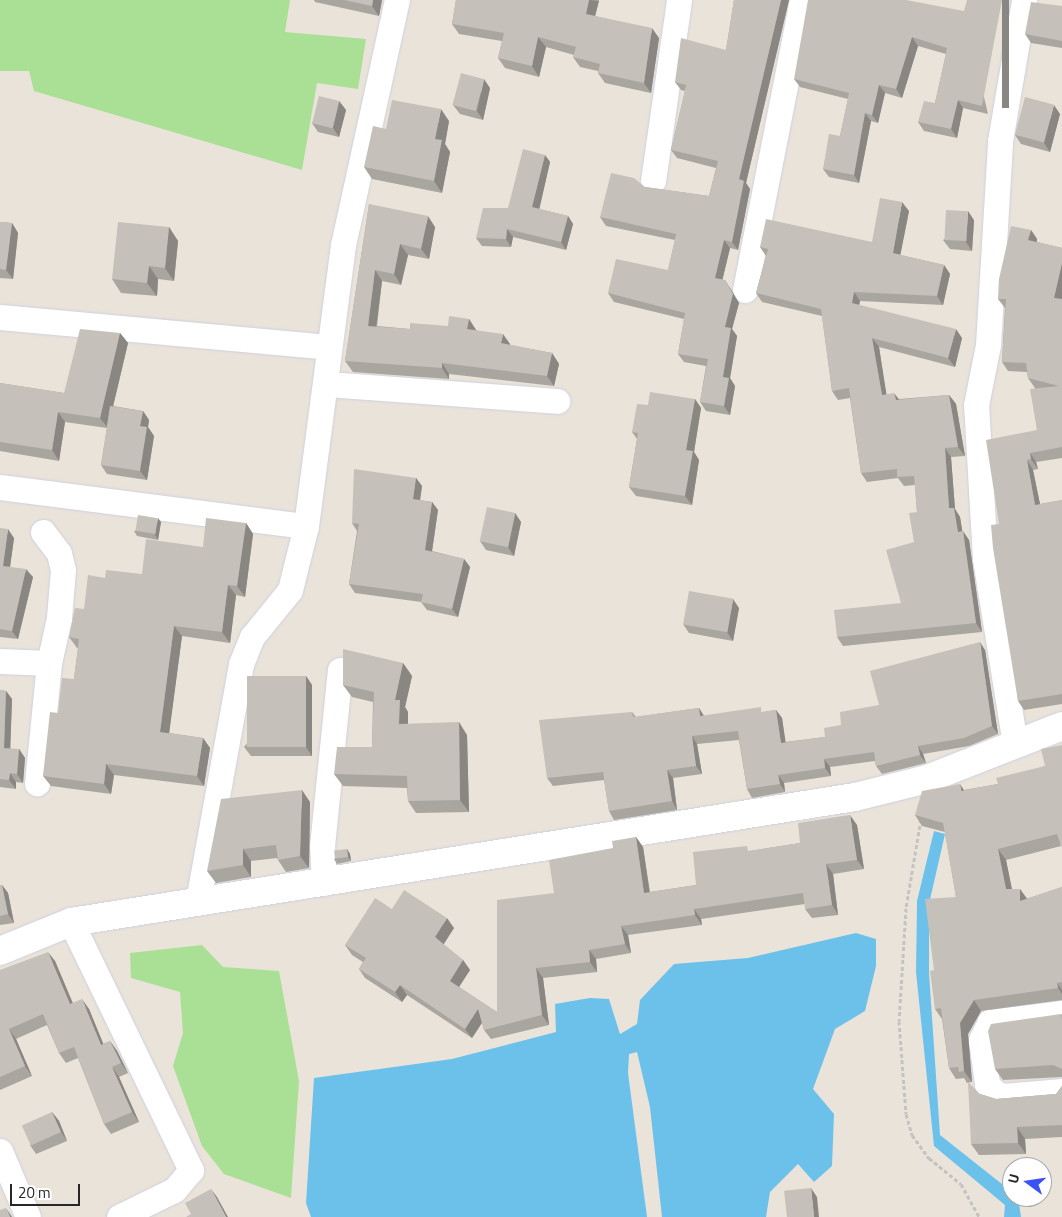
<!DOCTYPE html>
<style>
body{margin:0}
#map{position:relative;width:1062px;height:1217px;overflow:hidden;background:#eae3d9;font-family:"Titillium Web",sans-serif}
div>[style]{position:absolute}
.green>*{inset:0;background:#aae095}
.water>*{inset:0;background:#6cc1eb}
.path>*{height:3px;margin-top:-1.5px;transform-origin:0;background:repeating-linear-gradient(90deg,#c3c3c3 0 4px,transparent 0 6.5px)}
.roads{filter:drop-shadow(0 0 1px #ced0e0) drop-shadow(0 0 1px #ced0e0)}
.street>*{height:25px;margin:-12.5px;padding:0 12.5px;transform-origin:12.5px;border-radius:12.5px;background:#fff}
.secondary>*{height:28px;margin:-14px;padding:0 14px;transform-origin:14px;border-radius:14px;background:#fff}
.wall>*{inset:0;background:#a9a59f}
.shaded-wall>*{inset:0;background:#8a8682;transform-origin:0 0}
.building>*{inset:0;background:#c5c0b9;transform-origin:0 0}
span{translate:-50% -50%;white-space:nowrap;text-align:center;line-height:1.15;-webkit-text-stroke:4.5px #fff;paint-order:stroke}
.north{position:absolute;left:1002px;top:1157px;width:50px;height:50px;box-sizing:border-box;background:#fff;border:1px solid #a9a9a9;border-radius:50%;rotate:284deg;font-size:14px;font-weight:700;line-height:20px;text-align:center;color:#272727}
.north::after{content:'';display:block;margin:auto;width:18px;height:22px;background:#3a51f6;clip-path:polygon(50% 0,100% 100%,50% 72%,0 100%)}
.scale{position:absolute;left:10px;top:1184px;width:70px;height:22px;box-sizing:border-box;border:2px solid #272727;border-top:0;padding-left:6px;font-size:15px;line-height:18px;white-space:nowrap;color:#272727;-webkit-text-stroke:4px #fff;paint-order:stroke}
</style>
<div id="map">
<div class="green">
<div style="clip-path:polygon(0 0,290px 0,285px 32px,366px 39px,358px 89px,317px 83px,302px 170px,34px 91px,29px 71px,0 71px)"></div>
<div style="clip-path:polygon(202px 945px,223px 967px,279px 971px,299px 1081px,291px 1198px,224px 1174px,202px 1146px,173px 1066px,183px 1033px,180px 992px,131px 978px,130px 953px)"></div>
</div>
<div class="water">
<div style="clip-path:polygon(934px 831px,945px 834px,929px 904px,929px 973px,940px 1135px,1012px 1192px,1019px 1203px,1021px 1217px,1004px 1217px,1005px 1205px,934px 1146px,916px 972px,917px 901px)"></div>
<div style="clip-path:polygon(856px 933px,876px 939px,876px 966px,865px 1011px,835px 1029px,813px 1089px,834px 1114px,832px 1166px,814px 1182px,798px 1164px,770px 1192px,766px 1217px,662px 1217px,650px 1107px,637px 1052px,629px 1054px,628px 1073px,647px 1217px,311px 1217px,306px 1203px,314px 1078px,452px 1059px,556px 1032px,555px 1004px,590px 998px,609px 999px,620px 1034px,637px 1024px,640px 1000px,674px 964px,748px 958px)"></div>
</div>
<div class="path">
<div style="left:921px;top:819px;width:90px;rotate:99.6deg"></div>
<div style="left:906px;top:908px;width:113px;rotate:93.5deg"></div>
<div style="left:899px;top:1021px;width:93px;rotate:85.7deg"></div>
<div style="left:906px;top:1114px;width:22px;rotate:74deg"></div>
<div style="left:912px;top:1135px;width:29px;rotate:54deg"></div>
<div style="left:929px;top:1158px;width:41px;rotate:39.1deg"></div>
<div style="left:961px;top:1184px;width:38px;rotate:61deg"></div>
</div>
<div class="roads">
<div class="street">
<div style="left:653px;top:181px;width:183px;rotate:-81.8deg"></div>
<div style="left:745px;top:290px;width:296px;rotate:-78.9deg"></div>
<div style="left:0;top:317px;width:328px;rotate:5.2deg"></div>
<div style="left:326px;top:384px;width:232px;rotate:4.2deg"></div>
<div style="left:0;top:487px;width:308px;rotate:7.3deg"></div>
<div style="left:43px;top:532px;width:26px;rotate:53deg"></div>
<div style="left:59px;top:553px;width:17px;rotate:77deg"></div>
<div style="left:63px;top:570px;width:48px;rotate:94.8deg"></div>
<div style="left:59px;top:618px;width:46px;rotate:102.5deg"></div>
<div style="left:0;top:661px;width:49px;rotate:2.3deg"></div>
<div style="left:49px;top:663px;width:121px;rotate:95.7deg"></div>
<div style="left:1015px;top:744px;width:187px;rotate:-99.2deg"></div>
<div style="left:985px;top:559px;width:154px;rotate:-93.3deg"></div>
<div style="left:976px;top:405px;width:61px;rotate:-78.7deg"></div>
<div style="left:988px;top:345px;width:204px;rotate:-86.6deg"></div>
<div style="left:1000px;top:141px;width:143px;rotate:-80.3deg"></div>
<div style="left:324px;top:883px;width:37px;rotate:-93deg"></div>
<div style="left:322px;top:846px;width:177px;rotate:-84.2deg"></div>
<div style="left:198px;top:901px;width:241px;rotate:-79.7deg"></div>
<div style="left:241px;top:664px;width:29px;rotate:-68deg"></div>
<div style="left:252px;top:637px;width:60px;rotate:-51deg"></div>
<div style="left:290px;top:590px;width:66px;rotate:-76deg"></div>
<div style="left:306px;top:526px;width:283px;rotate:-82.5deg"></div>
<div style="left:343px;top:245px;width:251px;rotate:-77.6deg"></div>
<div style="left:71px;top:922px;width:276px;rotate:64.2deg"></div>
<div style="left:191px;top:1170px;width:26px;rotate:130deg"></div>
<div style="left:174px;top:1190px;width:61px;rotate:153.9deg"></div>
<div style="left:1062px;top:1013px;width:73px;rotate:172.9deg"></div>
<div style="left:990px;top:1022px;width:20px;rotate:117deg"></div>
<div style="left:981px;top:1040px;width:44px;rotate:82.2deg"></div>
<div style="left:987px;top:1084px;width:11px;rotate:49deg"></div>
<div style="left:994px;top:1092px;width:10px;rotate:24deg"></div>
<div style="left:1003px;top:1096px;width:59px;rotate:-4.8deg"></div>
<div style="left:0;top:1151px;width:72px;rotate:67deg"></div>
</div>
<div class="secondary">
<div style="left:0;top:951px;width:77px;rotate:-22.2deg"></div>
<div style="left:71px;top:922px;width:794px;rotate:-9.06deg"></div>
<div style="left:855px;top:797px;width:74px;rotate:-14deg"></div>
<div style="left:927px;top:779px;width:145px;rotate:-21.4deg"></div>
</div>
</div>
<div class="wall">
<div style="clip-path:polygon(314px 0,382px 0,379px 16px,315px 2px)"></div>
<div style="clip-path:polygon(456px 0,599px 0,595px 16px,659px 38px,651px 93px,605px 83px,598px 73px,598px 71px,580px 67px,573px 57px,574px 55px,546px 47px,539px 77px,505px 68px,498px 58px,502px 41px,459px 34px,452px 24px)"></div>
<div style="clip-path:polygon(734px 0,789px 0,746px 183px,750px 189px,738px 250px,730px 248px,722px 280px,731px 289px,739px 303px,732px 329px,737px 336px,730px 378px,735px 386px,730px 415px,706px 411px,700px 402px,706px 366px,684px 362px,678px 354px,684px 319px,614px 302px,608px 293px,668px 270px,675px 240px,606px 226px,600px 217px,645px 187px,709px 196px,716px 168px,677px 158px,671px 150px,685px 91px,681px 90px,675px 82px,726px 50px)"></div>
<div style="clip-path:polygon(1062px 6px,1062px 48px,1031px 43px,1025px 34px)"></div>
<div style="clip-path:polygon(964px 11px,988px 114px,963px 108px,957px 138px,924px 131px,918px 122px,935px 103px,946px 54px,918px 46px,902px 98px,885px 93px,878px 123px,871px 121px,859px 183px,829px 177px,823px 169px,840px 136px,848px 99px,800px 87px,794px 79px)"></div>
<div style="clip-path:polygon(490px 88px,483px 120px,460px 114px,453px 105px)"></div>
<div style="clip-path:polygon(339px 101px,346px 110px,339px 137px,318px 132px,312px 123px)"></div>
<div style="clip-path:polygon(1060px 114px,1050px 152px,1021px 144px,1015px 135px)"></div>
<div style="clip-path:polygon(449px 121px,445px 144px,450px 152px,442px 193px,372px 179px,364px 167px,386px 129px)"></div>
<div style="clip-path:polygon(545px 155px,550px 162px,539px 209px,568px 216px,573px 224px,566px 250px,513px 237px,511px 247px,482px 246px,476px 238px,508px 208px)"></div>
<div style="clip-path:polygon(369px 204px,435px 227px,429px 259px,408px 255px,401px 285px,382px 281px,377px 326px,410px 329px,448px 326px,469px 319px,476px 330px,510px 344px,510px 345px,552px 353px,559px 364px,554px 386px,449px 374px,449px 379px,353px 372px,345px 361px)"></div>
<div style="clip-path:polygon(909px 211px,900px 255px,944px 265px,950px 274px,943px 305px,860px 301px,859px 305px,962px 338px,955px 367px,879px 347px,886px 394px,899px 399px,949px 395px,956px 404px,965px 456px,951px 457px,955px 509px,960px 517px,962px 531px,969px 540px,982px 632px,843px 646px,837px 637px,901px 603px,914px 542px,917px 512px,915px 485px,904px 486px,898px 478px,867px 482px,861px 473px,850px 398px,838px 400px,832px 391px,822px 316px,762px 302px,756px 293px,766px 256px,760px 247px,872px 242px)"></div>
<div style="clip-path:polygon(974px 220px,972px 251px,950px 249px,943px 240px)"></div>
<div style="clip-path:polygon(0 222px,12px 223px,18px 233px,13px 279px,0 278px)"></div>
<div style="clip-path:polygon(169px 227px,178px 241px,174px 281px,158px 279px,157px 296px,121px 293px,112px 279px)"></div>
<div style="clip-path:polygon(1031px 230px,1037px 239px,1037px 242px,1062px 248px,1062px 458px,1036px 462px,1038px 469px,1033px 470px,1040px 504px,1062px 500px,1062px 704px,1024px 710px,1018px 701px,999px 524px,1037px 430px,1035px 388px,1028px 378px,1027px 372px,1008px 371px,1002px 362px,1005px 308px,998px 299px)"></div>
<div style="clip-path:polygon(120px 333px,128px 343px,113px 406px,143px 411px,149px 420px,148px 427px,154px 436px,147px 480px,107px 474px,101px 465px,107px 428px,65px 422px,59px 461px,0 451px,0 383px,64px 393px)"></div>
<div style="clip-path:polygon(695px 399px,701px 408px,694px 452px,699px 460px,692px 505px,636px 496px,629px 487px,637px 439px,632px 432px,648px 405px)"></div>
<div style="clip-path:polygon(416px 478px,422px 486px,420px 500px,432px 502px,438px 510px,432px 551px,464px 559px,470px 567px,458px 617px,427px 610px,421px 602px,355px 593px,349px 584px,357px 531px,352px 523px)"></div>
<div style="clip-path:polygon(515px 513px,521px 522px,514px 556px,486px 550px,480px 541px)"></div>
<div style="clip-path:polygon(161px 522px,158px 540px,137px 536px,134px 531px)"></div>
<div style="clip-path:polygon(246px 523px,253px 534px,245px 597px,236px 595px,230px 643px,182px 636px,169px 733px,203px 738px,210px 748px,204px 786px,114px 775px,111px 794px,51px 786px,43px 776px,58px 713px,74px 679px,78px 648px,77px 648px,69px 637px,84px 609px,105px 578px,142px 574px,203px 547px)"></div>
<div style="clip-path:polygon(0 528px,14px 538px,10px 567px,33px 577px,18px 639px,0 637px)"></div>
<div style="clip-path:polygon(739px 608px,733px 641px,689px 633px,683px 624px)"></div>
<div style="clip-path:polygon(985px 650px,998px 734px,969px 746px,923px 754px,926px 763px,882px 774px,876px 766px,875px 761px,830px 767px,831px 776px,784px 783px,785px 792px,752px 798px,747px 789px,739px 740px,697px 744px,702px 774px,673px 778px,677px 810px,614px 820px,609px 811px,604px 780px,553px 786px,547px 778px,632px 712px,636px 717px,699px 708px,704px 716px,764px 712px,776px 710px,782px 718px,785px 742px,825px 737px,841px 725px)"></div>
<div style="clip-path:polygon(403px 663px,412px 676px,405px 707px,408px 712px,408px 724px,467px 735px,469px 812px,416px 813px,408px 801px,407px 788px,343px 786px,334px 774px,372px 747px,373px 702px,352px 697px,343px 685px)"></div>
<div style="clip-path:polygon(306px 676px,312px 685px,312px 756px,251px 756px,244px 747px)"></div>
<div style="clip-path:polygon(0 690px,6px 691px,12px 699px,10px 749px,19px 749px,25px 758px,23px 783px,16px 782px,16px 789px,0 787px)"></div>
<div style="clip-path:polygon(1045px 766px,1061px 846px,1006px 860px,1012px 889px,1020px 889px,1026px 899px,1062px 887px,1062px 1000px,981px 1011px,968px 1034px,972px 1082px,967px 1083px,964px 1078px,956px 1079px,949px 1068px,942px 1019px,935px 1009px,934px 970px,956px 897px,945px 832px,922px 826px,915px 815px,964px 790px,998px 784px)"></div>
<div style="clip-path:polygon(310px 802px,309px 868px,286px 872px,278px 860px,277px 858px,251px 861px,251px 877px,216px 883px,207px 871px)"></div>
<div style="clip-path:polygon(857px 825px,864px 869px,833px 874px,838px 915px,812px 918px,805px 909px,805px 904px,701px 919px,702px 925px,628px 935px,631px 953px,596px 959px,597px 972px,543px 978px,549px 1025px,491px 1039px,484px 1030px,482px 1023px,472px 1038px,407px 995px,402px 1002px,365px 978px,359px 969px,363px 962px,352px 955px,345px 945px,392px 909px,454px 928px,443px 944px,463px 960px,470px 970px,459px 987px,497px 1012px,554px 893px,613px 848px,636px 837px,643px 847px,650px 892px,696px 885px,750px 851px,800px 843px)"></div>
<div style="clip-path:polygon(347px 849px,350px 854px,351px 861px,337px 864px,334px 859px)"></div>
<div style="clip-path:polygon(0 885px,2px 885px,8px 893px,14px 923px,0 925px)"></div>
<div style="clip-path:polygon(55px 961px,73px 1003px,89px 1009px,103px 1044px,110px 1041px,117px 1051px,128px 1073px,119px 1077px,139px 1122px,111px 1134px,104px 1124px,78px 1058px,66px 1063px,59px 1053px,47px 1025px,16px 1039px,32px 1076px,0 1090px,0 970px)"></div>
<div style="clip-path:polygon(1061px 1014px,1062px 1015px,1062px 1077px,1003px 1080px,995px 1069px)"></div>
<div style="clip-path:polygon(1062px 1086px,1062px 1137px,1025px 1139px,1026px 1154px,979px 1155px,971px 1144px,980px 1094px,996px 1099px,1056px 1094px)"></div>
<div style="clip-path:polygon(52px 1112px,59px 1121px,67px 1141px,36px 1154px,30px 1145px)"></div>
</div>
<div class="shaded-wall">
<div style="clip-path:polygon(373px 0,382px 0,379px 16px,372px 6px)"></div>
<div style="clip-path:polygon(589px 0,599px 1px,593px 24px,586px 14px)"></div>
<div style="clip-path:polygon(781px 0,789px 0,746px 183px,750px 189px,738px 250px,732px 242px,739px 179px)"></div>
<div style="left:1002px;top:0;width:7px;height:108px"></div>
<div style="clip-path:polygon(652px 28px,659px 38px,651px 93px,644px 83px)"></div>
<div style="clip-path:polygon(538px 37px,546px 47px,539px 77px,532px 66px)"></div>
<div style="clip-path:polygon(912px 37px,918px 46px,902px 98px,896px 89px)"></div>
<div style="clip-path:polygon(484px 79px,490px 88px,483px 120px,477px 111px)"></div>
<div style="clip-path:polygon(879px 85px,885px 93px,878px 123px,872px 115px)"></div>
<div style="clip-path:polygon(958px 100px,963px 108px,957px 138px,951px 129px)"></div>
<div style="clip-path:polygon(339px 101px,346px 110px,339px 137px,333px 128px)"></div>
<div style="clip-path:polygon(1054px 105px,1060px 114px,1050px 152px,1044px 143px)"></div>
<div style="clip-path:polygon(441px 109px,449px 121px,445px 144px,450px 152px,442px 193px,434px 181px,435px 139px)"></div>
<div style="clip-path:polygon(865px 113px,871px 121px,859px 183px,854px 175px)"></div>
<div style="clip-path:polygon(545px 155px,550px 162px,538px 215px,532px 207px)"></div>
<div style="clip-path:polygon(902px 202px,909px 211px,899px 262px,893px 253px)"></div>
<div style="clip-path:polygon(968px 211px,974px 220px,972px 251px,966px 242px)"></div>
<div style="clip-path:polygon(428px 216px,435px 227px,429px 259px,421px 249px)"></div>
<div style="clip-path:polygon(568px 216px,573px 224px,566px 250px,561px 242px)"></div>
<div style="clip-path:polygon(12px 223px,18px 233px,13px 279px,6px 270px)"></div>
<div style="clip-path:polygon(169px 227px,178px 241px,174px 281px,165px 268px)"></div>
<div style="clip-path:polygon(507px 229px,513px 237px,511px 247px,506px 239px)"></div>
<div style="clip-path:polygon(1031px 230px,1037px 239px,1035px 249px,1028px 240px)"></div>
<div style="clip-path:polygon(724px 240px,730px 248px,721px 286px,715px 278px)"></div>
<div style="clip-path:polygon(400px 244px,408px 255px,401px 285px,394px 274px)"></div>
<div style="clip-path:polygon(1062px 263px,1062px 300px,1054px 298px)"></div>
<div style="clip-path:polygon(944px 265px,950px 274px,943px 305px,937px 296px)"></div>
<div style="clip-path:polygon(149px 266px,158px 279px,157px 296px,147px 283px)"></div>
<div style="clip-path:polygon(375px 270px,382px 281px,375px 336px,368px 326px)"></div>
<div style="clip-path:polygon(725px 280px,739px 303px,732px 329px,737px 336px,730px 378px,735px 386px,730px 415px,724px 406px,723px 377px,725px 327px)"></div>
<div style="clip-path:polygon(854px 292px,860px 301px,858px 312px,852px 303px)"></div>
<div style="clip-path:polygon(469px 319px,476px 330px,475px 340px,467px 329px)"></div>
<div style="clip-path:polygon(956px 329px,962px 338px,955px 367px,948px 358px)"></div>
<div style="clip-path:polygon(120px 333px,128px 343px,108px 428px,100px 418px)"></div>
<div style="clip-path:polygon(503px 334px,510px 344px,509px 354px,501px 343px)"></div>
<div style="clip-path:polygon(872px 338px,879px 347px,888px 404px,882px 395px)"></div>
<div style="clip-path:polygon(552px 353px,559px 364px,554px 386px,547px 376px)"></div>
<div style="clip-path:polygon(442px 363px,449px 374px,449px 379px,442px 368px)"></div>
<div style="clip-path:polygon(894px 393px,901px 402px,896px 400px)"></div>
<div style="clip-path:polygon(949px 395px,956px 404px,965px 456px,958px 447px)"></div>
<div style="clip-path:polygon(695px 399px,701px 408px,694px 452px,699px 460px,692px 505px,685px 496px,686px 450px)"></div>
<div style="clip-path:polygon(143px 411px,149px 420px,148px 427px,154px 436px,147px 480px,140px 471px,140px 426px)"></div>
<div style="clip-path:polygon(58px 412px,65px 422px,59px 461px,52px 450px)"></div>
<div style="clip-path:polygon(945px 448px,951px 457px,955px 509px,960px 517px,964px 541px,958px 532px,949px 508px)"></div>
<div style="clip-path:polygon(1030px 453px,1036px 462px,1038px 469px,1031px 459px)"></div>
<div style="clip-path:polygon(1027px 460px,1033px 470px,1042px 514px,1035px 505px)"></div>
<div style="clip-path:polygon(416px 478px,422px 486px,419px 507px,413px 499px)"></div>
<div style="clip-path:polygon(432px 502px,438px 510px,431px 558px,425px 550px)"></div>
<div style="clip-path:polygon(515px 513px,521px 522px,514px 556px,508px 547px)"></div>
<div style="clip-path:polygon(158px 518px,161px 522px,158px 540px,155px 535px)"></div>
<div style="clip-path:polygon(246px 523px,253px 534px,245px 597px,237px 586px)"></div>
<div style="clip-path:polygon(8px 529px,14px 538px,9px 574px,3px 566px)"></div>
<div style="clip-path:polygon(963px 531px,969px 540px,982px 632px,976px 623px)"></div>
<div style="clip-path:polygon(464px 559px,470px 567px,458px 617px,452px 609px)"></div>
<div style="clip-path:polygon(26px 569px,33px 577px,18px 639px,12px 631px)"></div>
<div style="clip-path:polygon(228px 585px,236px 595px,230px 643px,222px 632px)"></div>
<div style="clip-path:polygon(733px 599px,739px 608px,733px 641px,727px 632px)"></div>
<div style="clip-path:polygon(174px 626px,182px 636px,168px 742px,160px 732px)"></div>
<div style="clip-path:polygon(980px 642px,985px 650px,998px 734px,992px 726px)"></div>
<div style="clip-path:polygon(403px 663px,412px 676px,405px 707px,408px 712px,408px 736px,399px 724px,395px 700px)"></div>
<div style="clip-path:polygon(306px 676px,312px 685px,312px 756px,306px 747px)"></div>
<div style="clip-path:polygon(6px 691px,12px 699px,10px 757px,4px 748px)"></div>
<div style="clip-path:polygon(699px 708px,704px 716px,700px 716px)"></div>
<div style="clip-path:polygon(776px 710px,782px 718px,787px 751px,781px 743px)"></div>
<div style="clip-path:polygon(459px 722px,467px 735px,469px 812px,460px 800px)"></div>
<div style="clip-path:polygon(692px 736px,697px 744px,702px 774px,696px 766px)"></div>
<div style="clip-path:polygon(203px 738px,210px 748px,204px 786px,197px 776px)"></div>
<div style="clip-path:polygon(918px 746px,923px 754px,926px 763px,920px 755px)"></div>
<div style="clip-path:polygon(19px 749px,25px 758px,23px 783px,17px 774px)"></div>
<div style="clip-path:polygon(824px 759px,830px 767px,831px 776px,825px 768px)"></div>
<div style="clip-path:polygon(106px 764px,114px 775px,111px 794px,104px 784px)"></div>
<div style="clip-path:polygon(667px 770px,673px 778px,677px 810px,672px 801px)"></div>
<div style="clip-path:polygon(10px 773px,16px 782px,16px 789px,9px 780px)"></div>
<div style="clip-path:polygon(778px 775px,784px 783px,785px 792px,780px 784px)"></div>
<div style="clip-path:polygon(960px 784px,967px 795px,961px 791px)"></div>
<div style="clip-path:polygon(302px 790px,310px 802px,309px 868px,300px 856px)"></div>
<div style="clip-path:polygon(850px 815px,857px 825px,864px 869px,857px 860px)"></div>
<div style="clip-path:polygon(636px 837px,643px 847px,651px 902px,644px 893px)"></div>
<div style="clip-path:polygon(243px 849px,251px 861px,251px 877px,243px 865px)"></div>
<div style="clip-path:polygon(347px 849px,350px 854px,351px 861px,348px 857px)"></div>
<div style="clip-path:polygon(998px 849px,1006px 860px,1014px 900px,1006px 889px)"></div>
<div style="clip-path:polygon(826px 864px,833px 874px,838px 915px,832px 905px)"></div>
<div style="clip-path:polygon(2px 885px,8px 893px,14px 923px,8px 914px)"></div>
<div style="clip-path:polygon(1020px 889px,1028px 900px,1020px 901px)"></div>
<div style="clip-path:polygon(694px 909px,701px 919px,702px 925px,695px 915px)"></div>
<div style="clip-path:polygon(447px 918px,454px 928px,442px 947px,435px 937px)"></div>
<div style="clip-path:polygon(621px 926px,628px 935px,631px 953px,625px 944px)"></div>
<div style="clip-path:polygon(589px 950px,596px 959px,597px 972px,590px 962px)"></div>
<div style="clip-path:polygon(48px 952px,55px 961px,77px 1014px,70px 1004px)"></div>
<div style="clip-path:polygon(463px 960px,470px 970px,457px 990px,450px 981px)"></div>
<div style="clip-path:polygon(536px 968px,543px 978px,549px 1025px,542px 1015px)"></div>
<div style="clip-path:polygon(1057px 983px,1062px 990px,1062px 994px,1058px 988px)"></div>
<div style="clip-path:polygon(400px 985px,407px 995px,402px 1002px,395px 992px)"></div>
<div style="clip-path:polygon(82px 999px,89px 1009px,108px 1055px,101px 1045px)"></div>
<div style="clip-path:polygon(974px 1000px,981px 1011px,968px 1034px,972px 1082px,964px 1071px,960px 1023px)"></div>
<div style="clip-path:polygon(478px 1009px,485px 1018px,472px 1038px,465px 1029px)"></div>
<div style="clip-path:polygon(9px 1029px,16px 1039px,32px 1076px,25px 1066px)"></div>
<div style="clip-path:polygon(110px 1041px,117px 1051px,128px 1073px,121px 1063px)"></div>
<div style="clip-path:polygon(112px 1067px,119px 1077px,139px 1122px,132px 1112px)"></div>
<div style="clip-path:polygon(52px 1112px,59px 1121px,67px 1141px,61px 1132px)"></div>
<div style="clip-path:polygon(1017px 1127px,1025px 1139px,1026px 1154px,1018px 1143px)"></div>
<div style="clip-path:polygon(811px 1188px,817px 1197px,819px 1217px,814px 1217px)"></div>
<div style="clip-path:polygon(211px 1189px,217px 1197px,228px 1217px,226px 1217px)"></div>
<div style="clip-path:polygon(6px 1208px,12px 1217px,10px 1217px)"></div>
</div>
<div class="building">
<div style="clip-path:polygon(344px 0,373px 0,372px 6px)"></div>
<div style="clip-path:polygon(456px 0,589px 0,586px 14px,652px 28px,644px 83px,598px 73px,600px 64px,573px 57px,576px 47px,538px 37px,532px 66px,498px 58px,504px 33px,452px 24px)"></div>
<div style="clip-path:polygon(734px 0,781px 0,739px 179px,744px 181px,732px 242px,724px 240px,715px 278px,725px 280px,733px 294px,725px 327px,731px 328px,723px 377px,729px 378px,724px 406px,700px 402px,708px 359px,678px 354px,685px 313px,608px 293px,616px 259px,668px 270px,676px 234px,600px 217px,611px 173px,634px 178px,645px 187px,709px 196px,718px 161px,671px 150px,686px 85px,675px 82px,681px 38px,726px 50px)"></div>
<div style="clip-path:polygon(808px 0,906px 0,964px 11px,967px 0,1002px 0,982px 106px,958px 100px,951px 129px,918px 122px,924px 101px,935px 103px,947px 48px,912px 37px,896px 89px,879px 85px,872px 115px,865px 113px,854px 175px,823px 169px,829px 134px,840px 136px,849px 93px,794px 79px)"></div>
<div style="clip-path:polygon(1031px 2px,1062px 6px,1062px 41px,1025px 34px)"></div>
<div style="left:461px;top:73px;width:24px;height:33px;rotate:15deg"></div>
<div style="left:319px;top:96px;width:21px;height:28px;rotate:14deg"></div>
<div style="left:1025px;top:97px;width:30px;height:39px;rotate:15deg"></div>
<div style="clip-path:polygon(392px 100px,441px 109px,435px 139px,442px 140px,434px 181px,364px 167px,373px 126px,386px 129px)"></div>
<div style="clip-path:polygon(523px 149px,545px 155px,532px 207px,568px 216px,561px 242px,507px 229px,506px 239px,476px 238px,483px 208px,508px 208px)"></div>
<div style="clip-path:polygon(880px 198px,902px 202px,893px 253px,944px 265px,937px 296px,854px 292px,852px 303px,956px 329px,948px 358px,872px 338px,882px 395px,894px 393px,896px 400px,949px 395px,958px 447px,945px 448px,949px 508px,954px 508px,958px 532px,963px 531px,976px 623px,837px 637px,834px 610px,901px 603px,886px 550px,914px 542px,909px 513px,917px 512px,914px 476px,897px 477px,897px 469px,861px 473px,849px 388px,832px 391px,821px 309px,756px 293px,768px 249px,760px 247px,766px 219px,872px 242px)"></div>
<div style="clip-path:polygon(369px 204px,428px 216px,421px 249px,400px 244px,394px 274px,375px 270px,368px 326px,410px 329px,410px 323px,448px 326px,449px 316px,469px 319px,467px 329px,503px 334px,501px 343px,552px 353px,547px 376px,442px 363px,442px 368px,345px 361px)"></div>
<div style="left:946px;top:210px;width:22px;height:30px;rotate:3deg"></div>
<div style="clip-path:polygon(0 222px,12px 223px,6px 270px,0 269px)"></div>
<div style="clip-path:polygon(118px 222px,169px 227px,165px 268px,149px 266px,147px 283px,112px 279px)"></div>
<div style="clip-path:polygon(1011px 226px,1031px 230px,1028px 240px,1062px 248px,1062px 263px,1054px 298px,1062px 299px,1062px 447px,1030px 453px,1031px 459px,1027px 460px,1035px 505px,1062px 500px,1062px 694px,1018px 701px,993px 548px,991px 525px,999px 524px,986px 440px,1037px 430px,1030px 389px,1059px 386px,1028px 378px,1026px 363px,1002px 362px,1006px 299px,998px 299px,999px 279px)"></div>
<div style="clip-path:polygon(80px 329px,120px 333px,100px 418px,58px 412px,52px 450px,0 442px,0 383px,64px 393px)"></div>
<div style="clip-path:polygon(650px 392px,695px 399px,686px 450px,693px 451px,685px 496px,629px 487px,638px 433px,632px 432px,637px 404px,648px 405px)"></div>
<div style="clip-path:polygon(110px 406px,143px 411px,140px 426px,147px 427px,140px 471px,101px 465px)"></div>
<div style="clip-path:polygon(354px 469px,416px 478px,413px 499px,432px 502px,425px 550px,464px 559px,452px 609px,421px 602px,423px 594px,349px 584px,359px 524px,352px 523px)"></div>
<div style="left:487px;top:507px;width:29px;height:35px;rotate:12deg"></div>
<div style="left:138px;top:515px;width:20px;height:16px;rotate:9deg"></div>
<div style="clip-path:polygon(206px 518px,246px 523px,237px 586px,228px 585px,222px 632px,174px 626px,160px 732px,203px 738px,197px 776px,106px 764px,104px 784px,43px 776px,50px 712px,58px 713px,62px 678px,74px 679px,79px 639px,69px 637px,75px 608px,84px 609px,88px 575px,105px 578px,106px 570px,142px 574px,146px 539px,203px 547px)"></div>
<div style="clip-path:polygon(0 528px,8px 529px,3px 566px,26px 569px,12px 631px,0 629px)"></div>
<div style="left:689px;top:591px;width:45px;height:34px;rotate:10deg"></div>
<div style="clip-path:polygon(980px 642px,992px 726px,964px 738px,918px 746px,920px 755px,876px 766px,874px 752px,824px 759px,825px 768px,778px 775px,780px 784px,747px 789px,738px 731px,692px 736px,696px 766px,667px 770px,672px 801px,609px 811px,603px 772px,547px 778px,539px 720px,632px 712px,633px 717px,699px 708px,700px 716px,761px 707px,761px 712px,776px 710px,781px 743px,825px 737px,824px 728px,841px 725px,840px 712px,879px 705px,870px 671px)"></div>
<div style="clip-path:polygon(343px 649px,403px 663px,395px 700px,400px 700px,399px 724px,459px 722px,460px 800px,408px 801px,407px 776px,334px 774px,337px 747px,372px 747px,374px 692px,343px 685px)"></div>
<div style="left:306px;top:676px;width:71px;height:59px;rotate:90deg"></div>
<div style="clip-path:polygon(0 690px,6px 691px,4px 748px,19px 749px,17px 774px,10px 773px,9px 780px,0 779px)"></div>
<div style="clip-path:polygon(1062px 745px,1062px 848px,1057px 834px,998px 849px,1006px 889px,1020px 889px,1020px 901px,1062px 887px,1062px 982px,1057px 983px,1058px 988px,974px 1000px,960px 1023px,964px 1071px,959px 1072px,958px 1067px,949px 1068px,941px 1008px,935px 1009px,930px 971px,934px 970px,925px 899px,956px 897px,943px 823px,915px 815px,922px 791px,960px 784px,961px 791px,998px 784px,996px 778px,1045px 766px,1041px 749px)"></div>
<div style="clip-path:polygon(302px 790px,300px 856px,278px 860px,276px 845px,243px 849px,243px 865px,207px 871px,221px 799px)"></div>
<div style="clip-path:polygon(850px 815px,857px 860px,826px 864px,832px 905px,805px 909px,803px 893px,694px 909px,695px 915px,621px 926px,625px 944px,589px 950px,590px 962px,536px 968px,542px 1015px,484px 1030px,478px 1009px,465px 1029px,400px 985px,395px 992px,359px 969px,366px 958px,345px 945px,375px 898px,392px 909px,404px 890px,447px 918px,435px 937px,463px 960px,450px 981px,497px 1012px,497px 900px,554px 893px,549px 860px,613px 848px,612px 841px,636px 837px,644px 893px,696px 885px,693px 852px,747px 846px,748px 851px,800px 843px,798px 823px)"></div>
<div style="left:347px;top:849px;width:8px;height:13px;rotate:83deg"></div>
<div style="clip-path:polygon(0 885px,2px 885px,8px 914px,0 916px)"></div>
<div style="clip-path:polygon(48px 952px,70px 1004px,82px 999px,101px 1045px,110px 1041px,121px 1063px,112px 1067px,132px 1112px,104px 1124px,74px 1047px,59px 1053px,43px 1014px,9px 1029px,25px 1066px,0 1077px,0 970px)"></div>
<div style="clip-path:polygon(1061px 1014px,1062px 1020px,1062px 1069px,1053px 1065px,995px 1069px,988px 1031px,991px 1024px)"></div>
<div style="clip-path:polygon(968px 1082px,980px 1094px,996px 1099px,1056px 1094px,1062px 1086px,1062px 1125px,1017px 1127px,1018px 1143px,971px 1144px)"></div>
<div style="left:52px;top:1112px;width:22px;height:33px;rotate:66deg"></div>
<div style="left:811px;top:1188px;width:29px;height:27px;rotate:84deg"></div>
<div style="clip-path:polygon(211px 1189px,226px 1217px,186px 1217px,191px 1214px,185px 1203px)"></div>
<div style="clip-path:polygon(6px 1208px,10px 1217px,0 1217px,0 1210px)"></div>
</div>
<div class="north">U</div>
<div class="scale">20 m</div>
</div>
